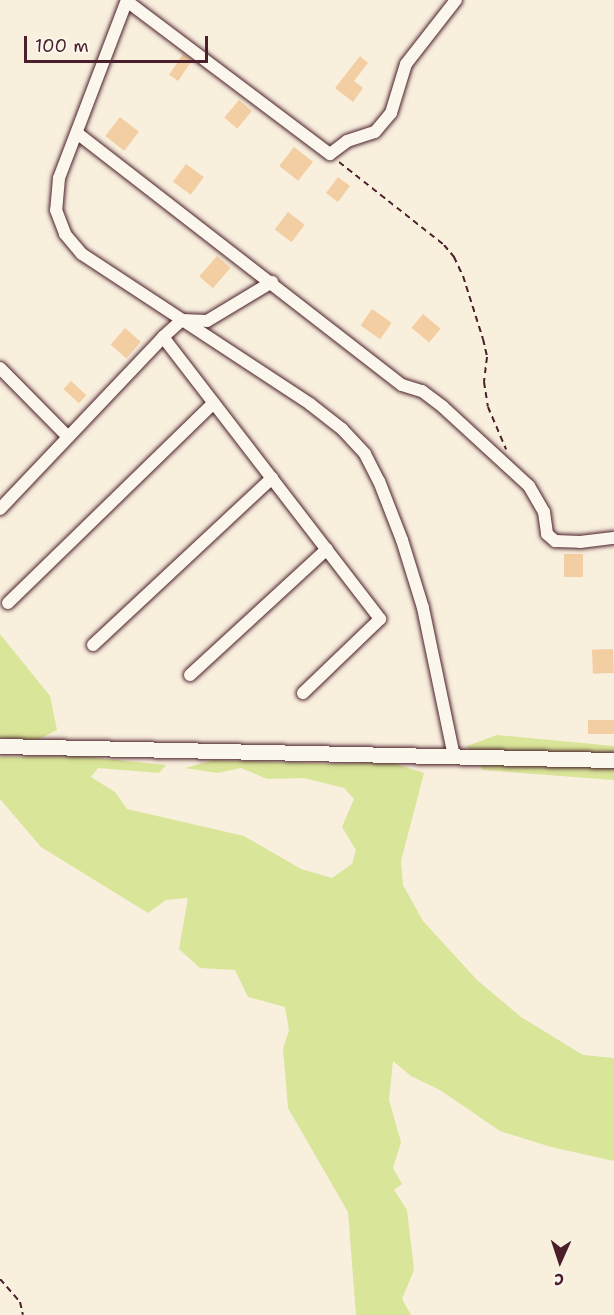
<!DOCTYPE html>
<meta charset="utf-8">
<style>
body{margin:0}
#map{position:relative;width:614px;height:1315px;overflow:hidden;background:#f9efdd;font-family:"Shantell Sans",sans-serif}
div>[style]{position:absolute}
.green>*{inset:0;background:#d9e598}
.building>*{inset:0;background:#f3cea3;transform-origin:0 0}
.path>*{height:2px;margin-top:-1px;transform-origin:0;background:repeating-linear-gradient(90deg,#4a1f2b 0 6px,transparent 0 10.5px)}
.roads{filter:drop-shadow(0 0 2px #4a1f2b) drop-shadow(0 0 2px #4a1f2b)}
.minor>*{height:12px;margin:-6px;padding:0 6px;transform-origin:6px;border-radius:6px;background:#fbf7ec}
.tertiary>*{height:15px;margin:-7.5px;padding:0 7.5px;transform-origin:7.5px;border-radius:7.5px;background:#fbf7ec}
span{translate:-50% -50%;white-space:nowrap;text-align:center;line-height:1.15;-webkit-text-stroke:5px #fbf7ec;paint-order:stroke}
.north{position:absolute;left:530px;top:1231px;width:60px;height:60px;-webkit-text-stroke:4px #fbf7ec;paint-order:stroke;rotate:183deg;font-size:16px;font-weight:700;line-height:24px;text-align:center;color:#4a1f2b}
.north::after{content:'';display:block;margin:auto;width:21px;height:27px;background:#4a1f2b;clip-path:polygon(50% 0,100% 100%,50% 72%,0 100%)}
.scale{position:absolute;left:24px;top:36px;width:184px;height:27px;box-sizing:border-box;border:3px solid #4a1f2b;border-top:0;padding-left:8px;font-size:18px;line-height:21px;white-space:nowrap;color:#4a1f2b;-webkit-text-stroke:4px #fbf7ec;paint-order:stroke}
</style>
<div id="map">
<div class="green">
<div style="clip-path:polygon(0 634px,50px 696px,57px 730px,35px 741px,0 738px)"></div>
<div style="clip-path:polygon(497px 735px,614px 746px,614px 780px,483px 770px,467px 746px)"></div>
<div style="clip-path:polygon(78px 756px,166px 765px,159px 773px,98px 768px,91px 777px,115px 792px,127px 809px,244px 836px,301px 869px,332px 878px,352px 864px,356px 850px,342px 827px,354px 799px,344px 788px,304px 778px,267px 779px,241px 768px,217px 773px,185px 768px,214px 760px,334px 764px,389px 762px,424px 773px,401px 861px,403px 885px,423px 921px,477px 980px,521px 1017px,583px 1055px,614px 1058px,614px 1161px,551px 1147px,500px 1131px,440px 1090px,411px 1076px,393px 1061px,389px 1100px,401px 1142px,393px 1168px,402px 1184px,394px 1190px,407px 1210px,414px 1270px,402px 1299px,411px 1315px,356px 1315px,348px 1212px,288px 1108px,283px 1049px,289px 1030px,285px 1007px,248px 997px,235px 970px,200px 968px,179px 949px,188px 898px,166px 900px,148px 913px,41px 847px,0 799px,0 757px)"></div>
</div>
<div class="building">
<div style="left:183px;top:54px;width:11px;height:25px;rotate:34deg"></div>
<div style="clip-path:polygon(360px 56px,368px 63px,354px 81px,363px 88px,353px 102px,335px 88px)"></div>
<div style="left:239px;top:100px;width:17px;height:23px;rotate:40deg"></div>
<div style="left:120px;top:117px;width:24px;height:24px;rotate:38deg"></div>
<div style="left:294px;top:147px;width:24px;height:24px;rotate:38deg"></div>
<div style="left:186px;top:164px;width:22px;height:22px;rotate:36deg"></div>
<div style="left:338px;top:177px;width:15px;height:20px;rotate:37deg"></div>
<div style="left:288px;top:212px;width:21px;height:22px;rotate:37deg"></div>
<div style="left:217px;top:256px;width:18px;height:27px;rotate:41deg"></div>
<div style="left:372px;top:309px;width:24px;height:20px;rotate:35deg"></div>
<div style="left:423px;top:314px;width:23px;height:18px;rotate:40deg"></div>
<div style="left:125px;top:328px;width:21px;height:22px;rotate:41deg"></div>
<div style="left:71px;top:381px;width:21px;height:11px;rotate:43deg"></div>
<div style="left:564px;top:554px;width:19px;height:23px"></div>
<div style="left:613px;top:649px;width:24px;height:21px;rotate:88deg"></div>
<div style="left:614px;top:720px;width:14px;height:26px;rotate:90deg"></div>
</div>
<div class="path">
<div style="left:339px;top:162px;width:134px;rotate:38.3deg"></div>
<div style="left:444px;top:245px;width:16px;rotate:50deg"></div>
<div style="left:454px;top:257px;width:21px;rotate:65deg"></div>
<div style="left:463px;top:276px;width:66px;rotate:72.4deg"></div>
<div style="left:483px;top:339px;width:18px;rotate:77deg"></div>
<div style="left:487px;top:357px;width:25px;rotate:97deg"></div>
<div style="left:484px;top:382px;width:25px;rotate:81deg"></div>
<div style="left:488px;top:407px;width:46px;rotate:66.8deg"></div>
<div style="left:0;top:1279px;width:30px;rotate:49deg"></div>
<div style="left:20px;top:1302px;width:13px;rotate:77deg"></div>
</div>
<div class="roads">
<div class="minor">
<div style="left:127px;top:0;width:191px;rotate:110.9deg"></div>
<div style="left:59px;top:178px;width:32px;rotate:95deg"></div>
<div style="left:56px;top:210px;width:26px;rotate:69deg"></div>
<div style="left:65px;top:234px;width:26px;rotate:50deg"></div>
<div style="left:82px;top:254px;width:273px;rotate:33.3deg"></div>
<div style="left:310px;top:404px;width:41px;rotate:38deg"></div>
<div style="left:342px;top:429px;width:34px;rotate:47deg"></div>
<div style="left:365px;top:454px;width:30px;rotate:63deg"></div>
<div style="left:379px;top:481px;width:63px;rotate:68.7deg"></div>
<div style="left:402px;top:540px;width:71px;rotate:72.8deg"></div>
<div style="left:423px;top:608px;width:151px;rotate:78.2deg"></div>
<div style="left:128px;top:2px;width:253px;rotate:37deg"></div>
<div style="left:330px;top:154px;width:21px;rotate:-37deg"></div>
<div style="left:347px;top:141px;width:29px;rotate:-18deg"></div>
<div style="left:375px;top:132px;width:25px;rotate:-50deg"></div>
<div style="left:391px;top:113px;width:51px;rotate:-73deg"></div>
<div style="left:406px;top:64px;width:81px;rotate:-52deg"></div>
<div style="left:77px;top:133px;width:411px;rotate:37.8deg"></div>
<div style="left:402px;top:385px;width:21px;rotate:17deg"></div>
<div style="left:422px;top:391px;width:26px;rotate:37deg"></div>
<div style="left:443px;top:407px;width:117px;rotate:42.6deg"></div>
<div style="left:529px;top:486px;width:30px;rotate:60deg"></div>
<div style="left:544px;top:512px;width:22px;rotate:82deg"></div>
<div style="left:547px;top:534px;width:11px;rotate:41deg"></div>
<div style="left:555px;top:541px;width:25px;rotate:2deg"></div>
<div style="left:580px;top:542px;width:34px;rotate:-7deg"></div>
<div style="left:163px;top:337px;width:356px;rotate:52.4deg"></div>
<div style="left:380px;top:619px;width:107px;rotate:136.1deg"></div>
<div style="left:0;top:368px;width:97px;rotate:45.4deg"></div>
<div style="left:0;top:509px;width:237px;rotate:-46.5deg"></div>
<div style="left:163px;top:337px;width:25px;rotate:-42deg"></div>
<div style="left:182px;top:320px;width:25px;rotate:2deg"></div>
<div style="left:207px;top:321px;width:76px;rotate:-31deg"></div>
<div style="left:8px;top:603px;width:287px;rotate:-44.2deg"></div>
<div style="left:93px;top:645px;width:245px;rotate:-43deg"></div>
<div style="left:190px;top:675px;width:186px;rotate:-42.6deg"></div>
</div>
<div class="tertiary">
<div style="left:0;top:746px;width:614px;rotate:1.31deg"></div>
</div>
</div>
<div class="north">С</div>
<div class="scale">100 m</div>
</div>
